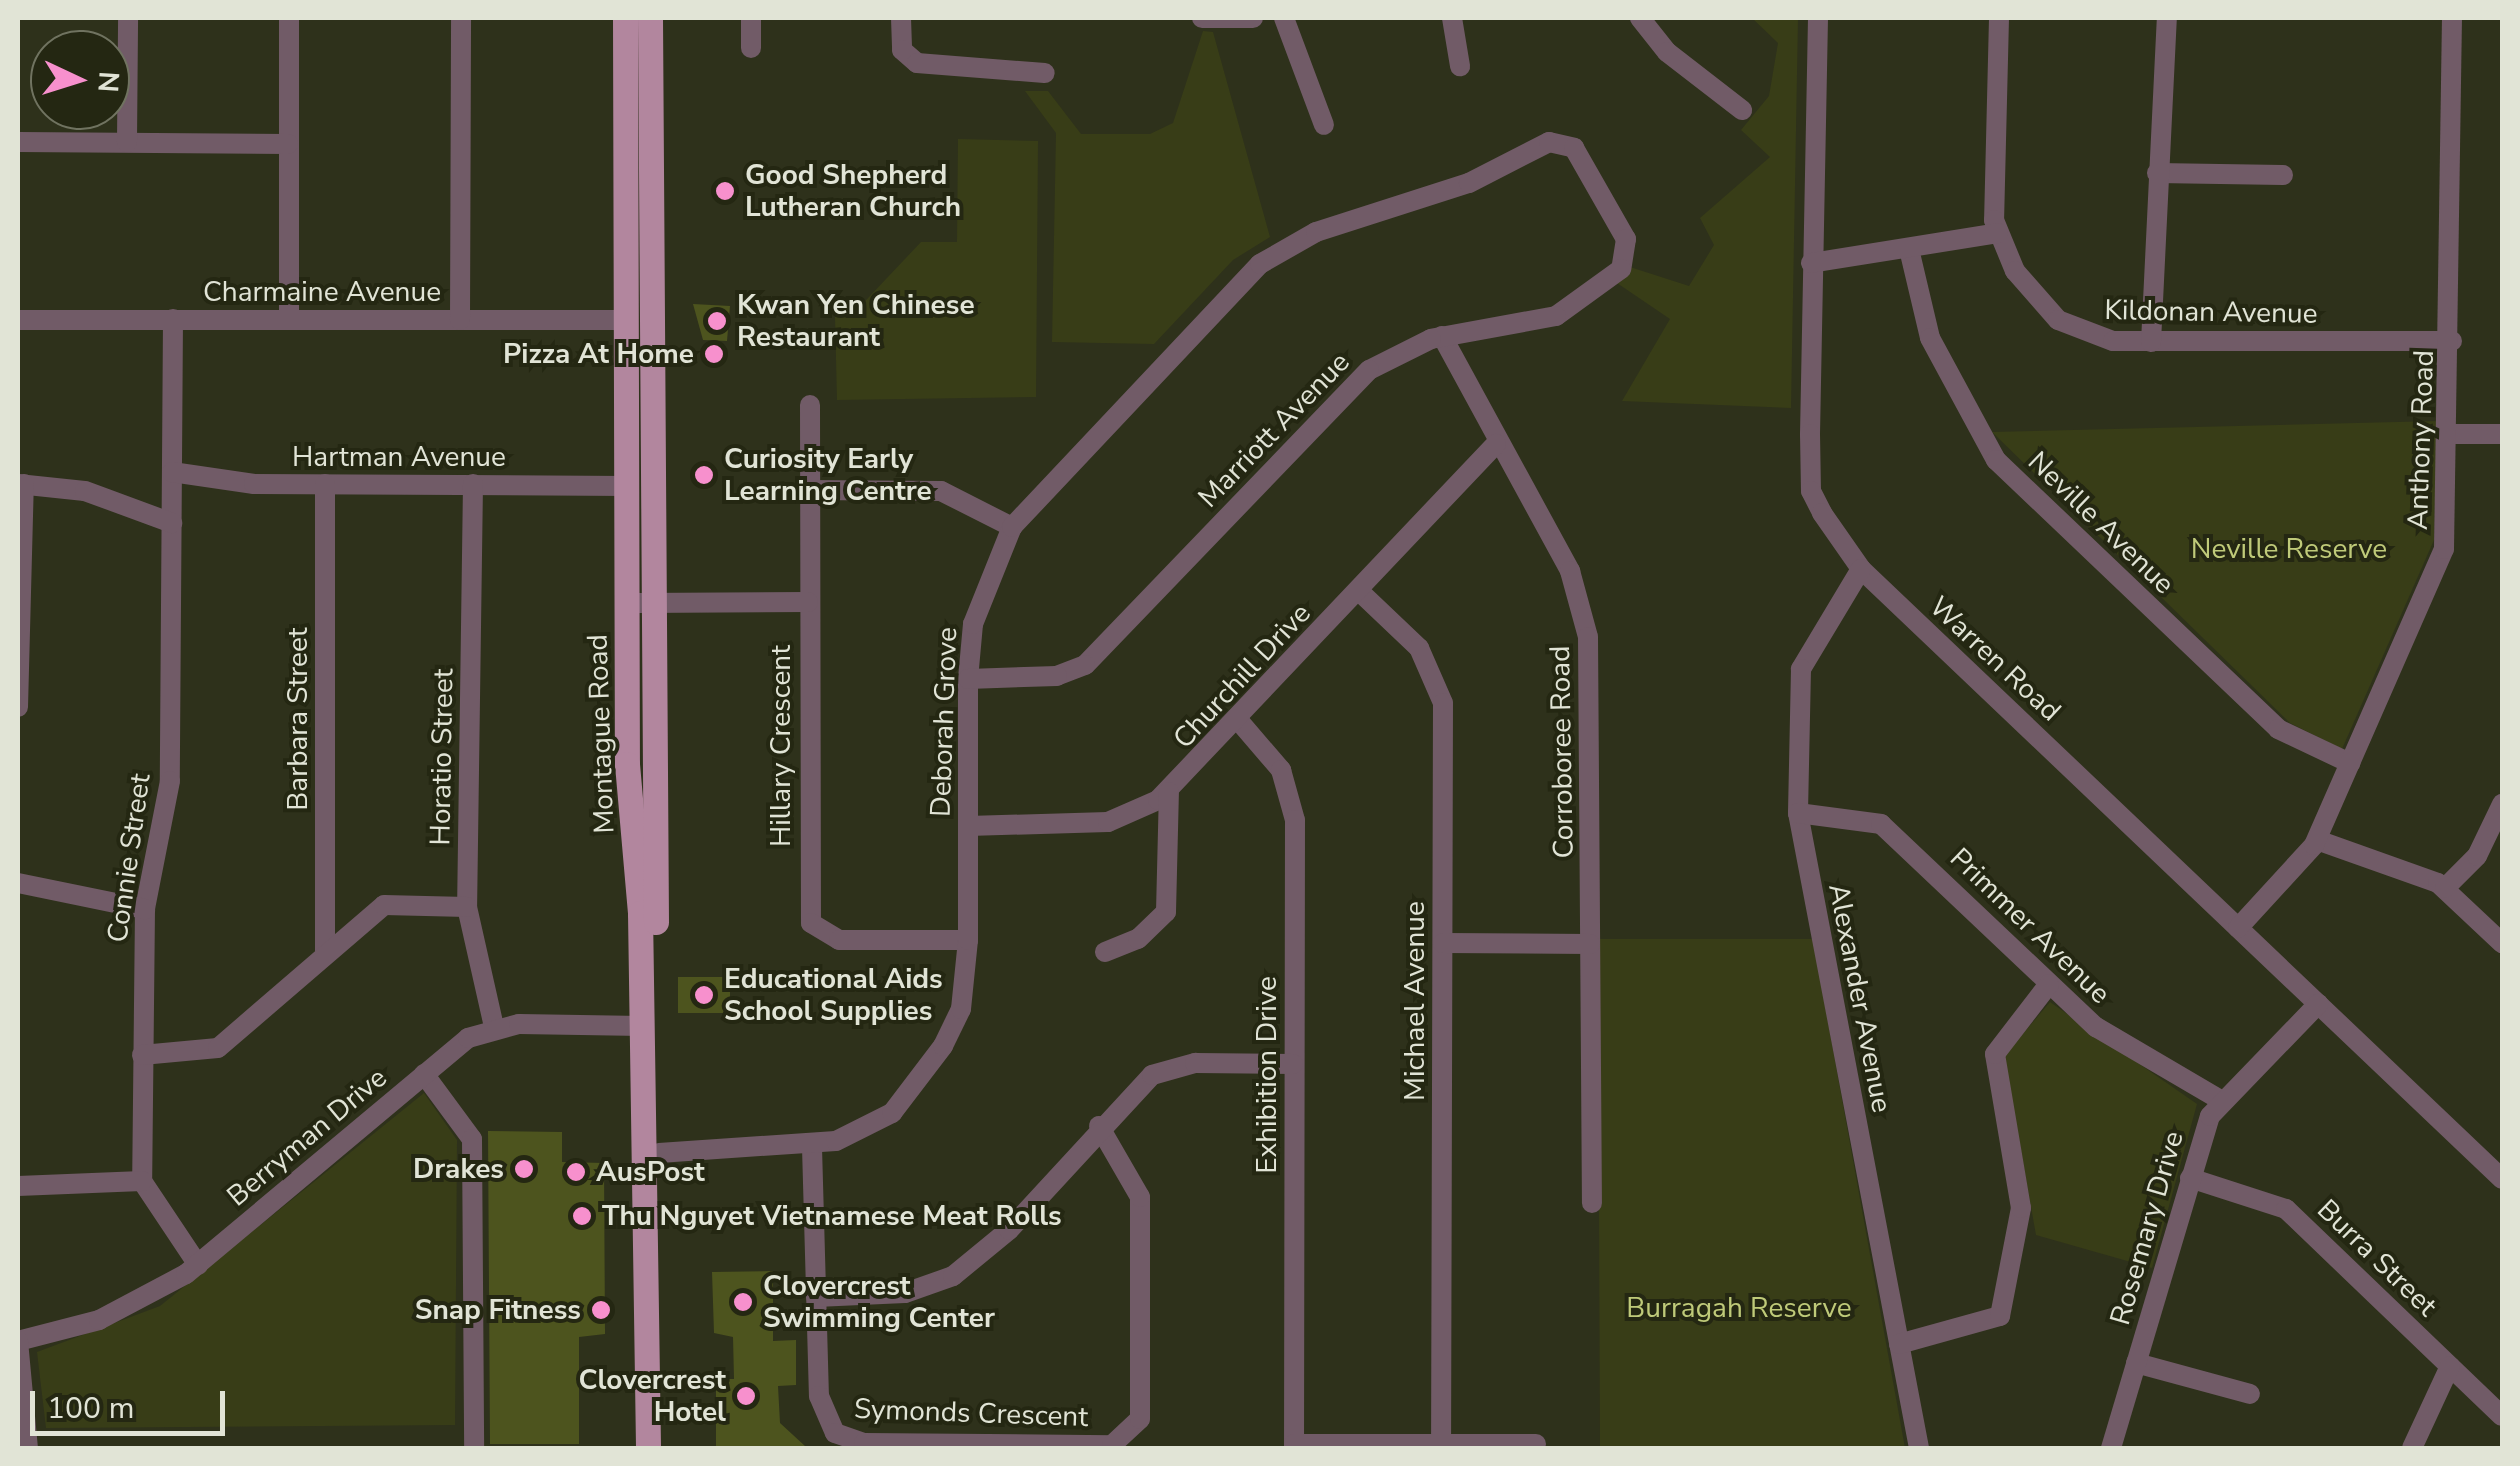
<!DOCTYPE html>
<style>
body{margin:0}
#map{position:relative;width:2520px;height:1466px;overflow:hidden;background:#2e311b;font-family:"Nunito Sans",sans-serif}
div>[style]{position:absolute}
.green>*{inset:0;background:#383d17}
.building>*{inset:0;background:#4d541e;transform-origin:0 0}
.minor>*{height:20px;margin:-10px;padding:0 10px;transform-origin:10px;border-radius:10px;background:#715b67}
.major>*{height:25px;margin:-12.5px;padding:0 12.5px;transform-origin:12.5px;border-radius:12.5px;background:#b2869e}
.dots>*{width:28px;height:28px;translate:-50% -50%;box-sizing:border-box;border:5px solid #242712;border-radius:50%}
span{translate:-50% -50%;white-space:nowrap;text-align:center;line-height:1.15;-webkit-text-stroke:8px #242712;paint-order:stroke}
.poi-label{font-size:28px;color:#e1e4d6;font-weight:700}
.left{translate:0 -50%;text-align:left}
.right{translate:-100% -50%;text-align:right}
.street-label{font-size:28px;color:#e1e4d6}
.park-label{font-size:28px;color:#bfca79}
.frame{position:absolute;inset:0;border:20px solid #e1e4d6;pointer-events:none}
.north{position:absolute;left:30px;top:30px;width:100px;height:100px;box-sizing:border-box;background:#242712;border:2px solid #707360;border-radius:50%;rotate:94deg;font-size:28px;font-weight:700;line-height:40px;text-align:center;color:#e1e4d6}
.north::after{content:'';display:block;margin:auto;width:35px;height:45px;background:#f790cd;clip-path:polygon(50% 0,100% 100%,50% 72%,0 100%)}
.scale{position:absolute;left:30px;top:1391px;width:195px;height:45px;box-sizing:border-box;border:5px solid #e1e4d6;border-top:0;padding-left:12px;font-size:30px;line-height:35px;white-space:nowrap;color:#e1e4d6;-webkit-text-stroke:8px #242712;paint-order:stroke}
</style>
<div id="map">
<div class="green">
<div style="clip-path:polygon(1752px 18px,1798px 18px,1791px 408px,1622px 401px,1670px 319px,1614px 281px,1630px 267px,1689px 286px,1714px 245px,1700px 218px,1770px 157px,1741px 130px,1769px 96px,1778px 43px)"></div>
<div style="clip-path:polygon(1203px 31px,1213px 32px,1270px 237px,1233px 260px,1154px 344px,1052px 342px,1056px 133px,1025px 91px,1048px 91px,1081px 134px,1150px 134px,1173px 123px)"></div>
<div style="clip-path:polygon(958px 139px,1038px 141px,1036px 397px,837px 400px,835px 317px,851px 316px,921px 242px,957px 242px)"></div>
<div style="clip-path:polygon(2437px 421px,2434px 540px,2342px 749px,2290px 723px,1992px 432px)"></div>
<div style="clip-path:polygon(1598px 939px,1813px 939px,1905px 1448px,1600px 1448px)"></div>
<div style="clip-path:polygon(2050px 1002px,2197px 1104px,2152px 1268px,2036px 1235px,2004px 1056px)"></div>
<div style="clip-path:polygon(424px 1093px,457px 1140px,455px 1425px,46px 1428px,37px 1352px,160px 1306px)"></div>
</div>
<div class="building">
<div style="clip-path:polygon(693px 304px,730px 306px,727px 341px,703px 340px)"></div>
<div style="left:678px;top:977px;width:52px;height:36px"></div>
<div style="clip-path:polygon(488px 1131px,562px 1132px,562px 1162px,604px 1163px,605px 1334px,579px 1337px,579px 1444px,490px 1444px)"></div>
<div style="clip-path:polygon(773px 1271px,773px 1341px,796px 1340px,796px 1385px,778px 1386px,780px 1423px,805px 1446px,716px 1448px,716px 1379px,734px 1379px,733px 1337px,714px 1333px,712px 1272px)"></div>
</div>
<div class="minor">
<div style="left:289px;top:18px;width:301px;rotate:90deg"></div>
<div style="left:751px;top:18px;width:30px;rotate:90deg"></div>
<div style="left:901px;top:18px;width:32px;rotate:88deg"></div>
<div style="left:902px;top:50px;width:20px;rotate:41deg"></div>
<div style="left:917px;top:63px;width:128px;rotate:4.5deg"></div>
<div style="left:1202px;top:18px;width:51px"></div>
<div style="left:1284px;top:18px;width:114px;rotate:69.5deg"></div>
<div style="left:1452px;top:18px;width:49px;rotate:80.5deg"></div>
<div style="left:1640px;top:18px;width:43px;rotate:51.5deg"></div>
<div style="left:1667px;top:52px;width:95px;rotate:37.7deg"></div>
<div style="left:1818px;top:18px;width:416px;rotate:91.1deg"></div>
<div style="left:1810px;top:434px;width:57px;rotate:89deg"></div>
<div style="left:1811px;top:491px;width:25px;rotate:63deg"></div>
<div style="left:1822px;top:513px;width:68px;rotate:55.1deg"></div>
<div style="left:1861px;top:569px;width:885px;rotate:43.58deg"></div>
<div style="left:1999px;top:18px;width:202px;rotate:91.4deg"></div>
<div style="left:1994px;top:220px;width:55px;rotate:67.6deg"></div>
<div style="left:2015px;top:271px;width:65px;rotate:48.7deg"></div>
<div style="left:2058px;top:320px;width:59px;rotate:20.9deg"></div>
<div style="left:2113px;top:341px;width:339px"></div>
<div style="left:18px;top:142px;width:270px;rotate:0.4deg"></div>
<div style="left:127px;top:142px;width:124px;rotate:-89.5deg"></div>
<div style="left:2157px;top:173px;width:126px;rotate:0.9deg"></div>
<div style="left:1909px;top:249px;width:91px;rotate:76.7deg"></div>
<div style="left:1930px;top:338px;width:139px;rotate:61.6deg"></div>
<div style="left:1996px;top:460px;width:390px;rotate:43.6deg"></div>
<div style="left:2278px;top:729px;width:80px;rotate:25.3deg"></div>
<div style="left:1811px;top:263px;width:189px;rotate:-9.1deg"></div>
<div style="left:173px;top:319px;width:462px;rotate:90.4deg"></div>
<div style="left:170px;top:781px;width:130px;rotate:101.1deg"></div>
<div style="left:145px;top:909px;width:272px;rotate:90.6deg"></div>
<div style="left:142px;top:1181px;width:101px;rotate:56.3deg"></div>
<div style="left:18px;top:320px;width:609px"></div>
<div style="left:460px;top:320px;width:302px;rotate:-89.8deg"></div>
<div style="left:1442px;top:336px;width:268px;rotate:61.4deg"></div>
<div style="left:1570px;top:571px;width:68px;rotate:74.7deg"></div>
<div style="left:1588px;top:637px;width:566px;rotate:89.6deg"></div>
<div style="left:2151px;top:342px;width:324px;rotate:-87.2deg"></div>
<div style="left:810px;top:405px;width:518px;rotate:89.89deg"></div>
<div style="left:811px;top:923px;width:33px;rotate:31deg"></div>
<div style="left:839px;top:940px;width:129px"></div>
<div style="left:2452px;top:434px;width:50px"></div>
<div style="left:172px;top:472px;width:83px;rotate:8.3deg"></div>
<div style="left:254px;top:484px;width:373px;rotate:0.3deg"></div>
<div style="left:18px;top:484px;width:67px;rotate:6deg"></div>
<div style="left:85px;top:491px;width:93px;rotate:20.2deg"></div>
<div style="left:473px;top:484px;width:423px;rotate:90.8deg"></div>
<div style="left:467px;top:907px;width:123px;rotate:77.3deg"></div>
<div style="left:808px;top:490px;width:133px;rotate:0.4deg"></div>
<div style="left:941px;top:491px;width:80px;rotate:26.9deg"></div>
<div style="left:1861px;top:569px;width:117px;rotate:121deg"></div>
<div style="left:1801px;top:669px;width:144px;rotate:91.2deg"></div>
<div style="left:1798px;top:813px;width:646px;rotate:79.21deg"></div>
<div style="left:1359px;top:591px;width:83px;rotate:43.5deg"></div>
<div style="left:1419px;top:648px;width:60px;rotate:66.4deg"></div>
<div style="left:1443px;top:703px;width:740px;rotate:90.15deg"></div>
<div style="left:639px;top:603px;width:169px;rotate:-0.3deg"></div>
<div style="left:18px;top:707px;width:223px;rotate:-88.5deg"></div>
<div style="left:1239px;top:721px;width:65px;rotate:49.4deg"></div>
<div style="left:1281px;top:770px;width:52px;rotate:74.4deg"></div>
<div style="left:1295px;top:820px;width:628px;rotate:90.09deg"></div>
<div style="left:1798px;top:813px;width:84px;rotate:7.5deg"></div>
<div style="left:1881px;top:824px;width:296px;rotate:43.4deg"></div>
<div style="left:2096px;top:1027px;width:146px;rotate:30.4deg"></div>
<div style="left:968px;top:826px;width:140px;rotate:-1.6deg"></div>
<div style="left:1108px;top:822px;width:55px;rotate:-23.7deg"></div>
<div style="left:1158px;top:800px;width:491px;rotate:-46.5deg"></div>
<div style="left:2317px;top:840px;width:128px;rotate:19.6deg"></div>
<div style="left:2438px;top:883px;width:88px;rotate:43.2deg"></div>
<div style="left:18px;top:883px;width:130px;rotate:11.6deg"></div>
<div style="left:2445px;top:888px;width:45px;rotate:-45deg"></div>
<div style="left:2477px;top:856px;width:58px;rotate:-64.3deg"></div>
<div style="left:2238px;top:928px;width:113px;rotate:-47.5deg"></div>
<div style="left:2314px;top:845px;width:323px;rotate:-66.3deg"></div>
<div style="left:2444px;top:549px;width:531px;rotate:-89.14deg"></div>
<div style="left:1443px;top:943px;width:147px;rotate:0.4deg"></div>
<div style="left:1105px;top:952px;width:35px;rotate:-22deg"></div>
<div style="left:1138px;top:939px;width:39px;rotate:-44deg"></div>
<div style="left:1166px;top:912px;width:120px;rotate:-88.6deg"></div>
<div style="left:325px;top:954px;width:470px;rotate:-90deg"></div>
<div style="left:142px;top:1055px;width:76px;rotate:-5.3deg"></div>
<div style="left:218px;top:1048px;width:219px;rotate:-40.7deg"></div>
<div style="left:384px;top:905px;width:83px;rotate:1.4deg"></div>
<div style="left:424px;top:1074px;width:81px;rotate:53.6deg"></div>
<div style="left:472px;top:1139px;width:309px;rotate:89.6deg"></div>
<div style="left:812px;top:1147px;width:249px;rotate:88.4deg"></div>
<div style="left:819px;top:1396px;width:40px;rotate:66.6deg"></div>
<div style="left:835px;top:1433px;width:31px;rotate:19deg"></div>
<div style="left:864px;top:1443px;width:248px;rotate:0.5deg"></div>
<div style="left:1112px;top:1445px;width:38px;rotate:-43deg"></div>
<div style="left:1140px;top:1419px;width:222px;rotate:-90deg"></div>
<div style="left:1140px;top:1197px;width:82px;rotate:-120deg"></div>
<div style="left:659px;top:1153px;width:177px;rotate:-3.9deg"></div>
<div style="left:836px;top:1141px;width:63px;rotate:-26.6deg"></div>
<div style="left:892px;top:1113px;width:84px;rotate:-52.7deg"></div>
<div style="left:943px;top:1046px;width:41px;rotate:-64.1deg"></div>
<div style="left:961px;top:1009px;width:69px;rotate:-84.2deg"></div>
<div style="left:968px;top:940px;width:261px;rotate:-90deg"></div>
<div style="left:968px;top:679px;width:55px;rotate:-84.8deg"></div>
<div style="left:973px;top:624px;width:105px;rotate:-68.1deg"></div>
<div style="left:1012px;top:527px;width:361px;rotate:-46.7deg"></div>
<div style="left:1260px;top:264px;width:64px;rotate:-29.7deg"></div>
<div style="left:1316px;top:232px;width:161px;rotate:-17.8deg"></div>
<div style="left:1469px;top:183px;width:90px;rotate:-27.1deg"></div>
<div style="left:1549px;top:142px;width:26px;rotate:13deg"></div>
<div style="left:1574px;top:148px;width:105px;rotate:60.3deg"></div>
<div style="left:1626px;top:239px;width:30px;rotate:99deg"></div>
<div style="left:1621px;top:269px;width:80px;rotate:144.1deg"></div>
<div style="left:1556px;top:316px;width:127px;rotate:169.6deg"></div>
<div style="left:1431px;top:339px;width:69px;rotate:153.4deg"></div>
<div style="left:1369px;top:370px;width:409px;rotate:133.9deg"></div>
<div style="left:1085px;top:665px;width:30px;rotate:159deg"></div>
<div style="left:1057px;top:676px;width:89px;rotate:178.1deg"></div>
<div style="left:2190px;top:1178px;width:101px;rotate:17.9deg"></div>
<div style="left:2286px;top:1209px;width:299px;rotate:43.8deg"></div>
<div style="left:18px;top:1186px;width:124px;rotate:-2.3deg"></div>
<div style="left:816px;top:1297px;width:89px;rotate:-2.6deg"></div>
<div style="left:905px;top:1293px;width:51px;rotate:-19.5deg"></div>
<div style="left:953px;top:1276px;width:72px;rotate:-39.4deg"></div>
<div style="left:1009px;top:1230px;width:211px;rotate:-47.3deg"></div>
<div style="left:1152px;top:1075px;width:45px;rotate:-15.6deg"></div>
<div style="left:1195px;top:1063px;width:98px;rotate:0.6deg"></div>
<div style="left:18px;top:1341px;width:84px;rotate:-14.5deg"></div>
<div style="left:99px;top:1320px;width:98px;rotate:-27.9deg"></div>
<div style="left:186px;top:1274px;width:368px;rotate:-39.9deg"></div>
<div style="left:468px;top:1038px;width:53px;rotate:-15.4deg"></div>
<div style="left:519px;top:1024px;width:123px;rotate:0.9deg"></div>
<div style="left:18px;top:1341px;width:107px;rotate:84.7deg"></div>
<div style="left:1899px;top:1344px;width:105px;rotate:-15.5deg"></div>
<div style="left:2000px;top:1316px;width:110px;rotate:-79deg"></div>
<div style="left:2021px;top:1208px;width:156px;rotate:-99.6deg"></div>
<div style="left:1995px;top:1054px;width:88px;rotate:-52.4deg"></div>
<div style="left:2136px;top:1363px;width:118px;rotate:15.2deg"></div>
<div style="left:1294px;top:1444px;width:242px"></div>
<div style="left:2111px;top:1448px;width:346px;rotate:-73.4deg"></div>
<div style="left:2210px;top:1116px;width:156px;rotate:-46deg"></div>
<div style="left:2412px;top:1448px;width:90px;rotate:-65.1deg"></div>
</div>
<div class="major">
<div style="left:625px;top:18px;width:746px;rotate:89.85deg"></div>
<div style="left:627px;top:764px;width:150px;rotate:85deg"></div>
<div style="left:640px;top:913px;width:535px;rotate:89.14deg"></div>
<div style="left:650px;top:18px;width:904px;rotate:89.62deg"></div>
</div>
<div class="dots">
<div style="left:725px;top:191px;background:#f790cd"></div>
<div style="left:717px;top:321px;background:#f790cd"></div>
<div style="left:714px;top:354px;background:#f790cd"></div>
<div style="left:704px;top:475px;background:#f790cd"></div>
<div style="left:704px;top:995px;background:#f790cd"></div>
<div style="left:524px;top:1169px;background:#f790cd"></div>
<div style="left:576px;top:1172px;background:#f790cd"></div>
<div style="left:582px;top:1216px;background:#f790cd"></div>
<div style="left:743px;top:1302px;background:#f790cd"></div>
<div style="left:601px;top:1310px;background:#f790cd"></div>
<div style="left:746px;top:1396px;background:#f790cd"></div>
</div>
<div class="poi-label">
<span class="left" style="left:745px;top:191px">Good Shepherd<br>Lutheran Church</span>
<span class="left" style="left:737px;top:321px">Kwan Yen Chinese<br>Restaurant</span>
<span class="right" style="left:694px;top:354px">Pizza At Home</span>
<span class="left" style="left:724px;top:475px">Curiosity Early<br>Learning Centre</span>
<span class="left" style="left:724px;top:995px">Educational Aids<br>School Supplies</span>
<span class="right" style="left:504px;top:1169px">Drakes</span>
<span class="left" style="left:596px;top:1172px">AusPost</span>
<span class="left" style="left:602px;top:1216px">Thu Nguyet Vietnamese Meat Rolls</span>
<span class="left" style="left:763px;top:1302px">Clovercrest<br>Swimming Center</span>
<span class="right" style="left:581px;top:1310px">Snap Fitness</span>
<span class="right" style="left:726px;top:1396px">Clovercrest<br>Hotel</span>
</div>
<div class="street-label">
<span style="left:322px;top:292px">Charmaine Avenue</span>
<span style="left:2211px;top:312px;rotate:1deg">Kildonan Avenue</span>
<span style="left:1274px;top:430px;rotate:-46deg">Marriott Avenue</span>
<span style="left:2421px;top:440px;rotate:-88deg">Anthony Road</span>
<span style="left:399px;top:457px">Hartman Avenue</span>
<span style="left:2101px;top:523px;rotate:44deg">Neville Avenue</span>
<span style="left:1995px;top:659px;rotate:43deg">Warren Road</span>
<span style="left:1242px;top:676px;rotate:-47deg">Churchill Drive</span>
<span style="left:298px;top:719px;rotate:-90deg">Barbara Street</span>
<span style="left:944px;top:722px;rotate:-88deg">Deborah Grove</span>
<span style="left:601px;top:734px;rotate:-92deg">Montague Road</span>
<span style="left:781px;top:746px;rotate:-90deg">Hillary Crescent</span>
<span style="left:1562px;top:752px;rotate:-91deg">Corroboree Road</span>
<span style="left:442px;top:757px;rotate:-89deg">Horatio Street</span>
<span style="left:129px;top:858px;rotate:-82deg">Connie Street</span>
<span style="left:2030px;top:926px;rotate:44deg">Primmer Avenue</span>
<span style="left:1860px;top:998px;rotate:79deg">Alexander Avenue</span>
<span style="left:1415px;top:1001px;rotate:-90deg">Michael Avenue</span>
<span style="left:1267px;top:1075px;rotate:-90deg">Exhibition Drive</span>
<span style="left:307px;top:1137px;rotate:-40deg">Berryman Drive</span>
<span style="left:2147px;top:1228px;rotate:-74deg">Rosemary Drive</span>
<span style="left:2377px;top:1258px;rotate:44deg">Burra Street</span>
<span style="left:971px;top:1413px;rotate:2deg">Symonds Crescent</span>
</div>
<div class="park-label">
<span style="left:2289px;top:549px">Neville Reserve</span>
<span style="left:1739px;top:1308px">Burragah Reserve</span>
</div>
<div class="frame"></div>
<div class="north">N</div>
<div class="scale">100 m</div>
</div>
